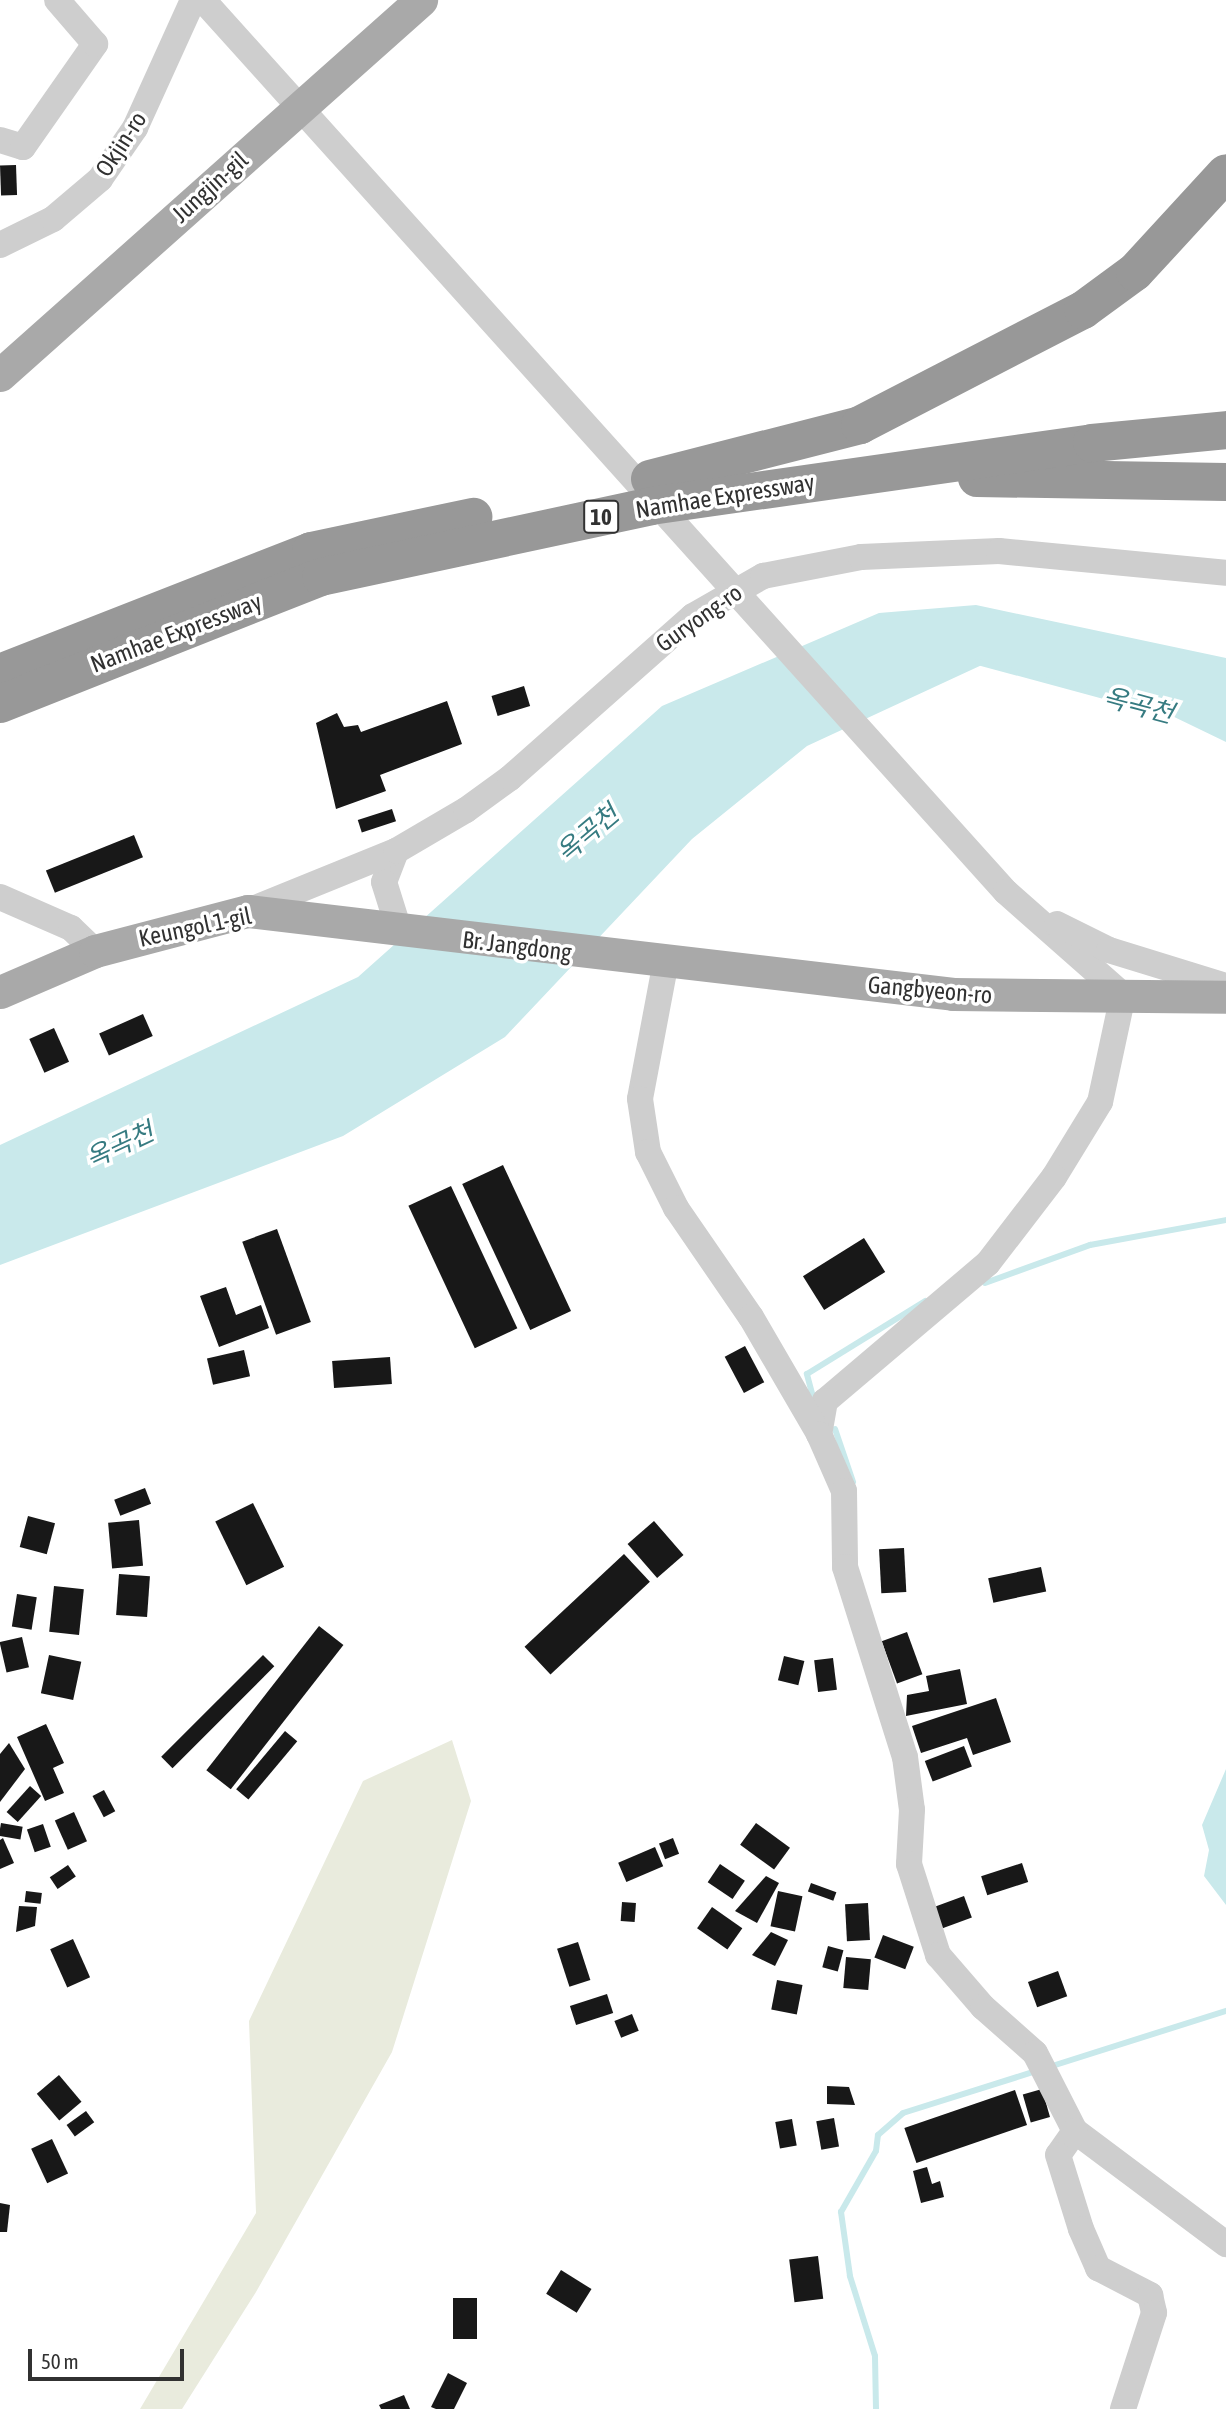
<!DOCTYPE html>
<meta charset="utf-8">
<style>
body{margin:0}
#map{position:relative;width:1226px;height:2409px;overflow:hidden;background:#fff;font-family:"Asap Condensed","Noto Sans KR",sans-serif}
div>[style]{position:absolute}
.green>*{inset:0;background:#e9ebdd}
.water>*{inset:0;background:#c9e9eb}
.stream>*{height:6px;margin:-3px;padding:0 3px;transform-origin:3px;border-radius:3px;background:#c9e9eb}
.building>*{inset:0;background:#181818;transform-origin:0 0}
.minor>*{height:26px;margin:-13px;padding:0 13px;transform-origin:13px;border-radius:13px;background:#cecece}
.major>*{height:33px;margin:-16.5px;padding:0 16.5px;transform-origin:16.5px;border-radius:16.5px;background:#a9a9a9}
.highway>*{height:38px;margin:-19px;padding:0 19px;transform-origin:19px;border-radius:19px;background:#989898}
span{translate:-50% -50%;white-space:nowrap;text-align:center;line-height:1.15;-webkit-text-stroke:7px #fff;paint-order:stroke}
.shield-label span{padding:2px 5px;background:#fff;border:2px solid;border-radius:5px;-webkit-text-stroke-width:0}
.shield-label{font-size:23px;color:#313131;font-weight:700}
.street-label{font-size:24px;color:#313131}
.water-label{font-size:26px;color:#367b81;font-style:italic}
.scale{position:absolute;left:28px;top:2349px;width:156px;height:32px;box-sizing:border-box;border:4px solid #313131;border-top:0;padding-left:9px;font-size:21px;line-height:24px;white-space:nowrap;color:#313131;-webkit-text-stroke:5px #fff;paint-order:stroke}
</style>
<div id="map">
<div class="green">
<div style="clip-path:polygon(452px 1740px,471px 1801px,392px 2052px,256px 2292px,182px 2409px,140px 2409px,256px 2213px,249px 2021px,363px 1781px)"></div>
</div>
<div class="water">
<div style="clip-path:polygon(976px 605px,1226px 658px,1226px 742px,1166px 713px,984px 664px,807px 746px,692px 839px,505px 1037px,343px 1136px,0 1265px,0 1145px,358px 977px,662px 706px,879px 613px)"></div>
<div style="clip-path:polygon(1226px 1769px,1226px 1905px,1204px 1876px,1209px 1850px,1202px 1825px)"></div>
</div>
<div class="stream">
<div style="left:978px;top:662px;width:192px;rotate:15.1deg"></div>
<div style="left:985px;top:1283px;width:112px;rotate:-19.9deg"></div>
<div style="left:1090px;top:1245px;width:138px;rotate:-10.4deg"></div>
<div style="left:813px;top:1397px;width:24px;rotate:-105deg"></div>
<div style="left:807px;top:1374px;width:139px;rotate:-31.7deg"></div>
<div style="left:835px;top:1429px;width:56px;rotate:71.2deg"></div>
<div style="left:1049px;top:2067px;width:186px;rotate:-17.6deg"></div>
<div style="left:876px;top:2409px;width:53px;rotate:-91.1deg"></div>
<div style="left:875px;top:2356px;width:84px;rotate:-107.4deg"></div>
<div style="left:850px;top:2276px;width:65px;rotate:-98deg"></div>
<div style="left:841px;top:2212px;width:70px;rotate:-60.2deg"></div>
<div style="left:876px;top:2151px;width:16px;rotate:-83deg"></div>
<div style="left:878px;top:2135px;width:33px;rotate:-41deg"></div>
<div style="left:903px;top:2113px;width:139px;rotate:-17.5deg"></div>
</div>
<div class="building">
<div style="left:16px;top:165px;width:30px;height:16px;rotate:88deg"></div>
<div style="left:524px;top:686px;width:21px;height:34px;rotate:73deg"></div>
<div style="clip-path:polygon(447px 701px,462px 744px,380px 775px,386px 791px,336px 809px,316px 723px,337px 713px,344px 727px,358px 725px,361px 732px)"></div>
<div style="left:392px;top:809px;width:13px;height:36px;rotate:72deg"></div>
<div style="left:134px;top:835px;width:24px;height:95px;rotate:68deg"></div>
<div style="left:143px;top:1014px;width:24px;height:48px;rotate:66deg"></div>
<div style="left:54px;top:1028px;width:37px;height:27px;rotate:66deg"></div>
<div style="left:503px;top:1165px;width:161px;height:45px;rotate:65deg"></div>
<div style="left:451px;top:1186px;width:157px;height:47px;rotate:65deg"></div>
<div style="left:277px;top:1229px;width:99px;height:37px;rotate:70deg"></div>
<div style="left:864px;top:1238px;width:40px;height:72px;rotate:58deg"></div>
<div style="clip-path:polygon(226px 1287px,236px 1315px,261px 1305px,269px 1328px,219px 1347px,200px 1296px)"></div>
<div style="left:745px;top:1346px;width:41px;height:23px;rotate:62deg"></div>
<div style="left:244px;top:1350px;width:27px;height:38px;rotate:77deg"></div>
<div style="left:390px;top:1357px;width:27px;height:58px;rotate:86deg"></div>
<div style="left:145px;top:1488px;width:17px;height:33px;rotate:69deg"></div>
<div style="left:253px;top:1503px;width:71px;height:42px;rotate:64deg"></div>
<div style="left:28px;top:1516px;width:28px;height:32px;rotate:15deg"></div>
<div style="left:139px;top:1520px;width:46px;height:31px;rotate:85deg"></div>
<div style="left:654px;top:1521px;width:45px;height:35px;rotate:49deg"></div>
<div style="left:904px;top:1548px;width:44px;height:25px;rotate:87deg"></div>
<div style="left:624px;top:1554px;width:38px;height:136px;rotate:47deg"></div>
<div style="left:1041px;top:1567px;width:25px;height:54px;rotate:78deg"></div>
<div style="left:119px;top:1574px;width:31px;height:41px;rotate:4deg"></div>
<div style="left:54px;top:1586px;width:30px;height:46px;rotate:6deg"></div>
<div style="left:17px;top:1594px;width:20px;height:33px;rotate:9deg"></div>
<div style="left:319px;top:1626px;width:31px;height:183px;rotate:38deg"></div>
<div style="left:907px;top:1632px;width:45px;height:27px;rotate:70deg"></div>
<div style="left:22px;top:1637px;width:31px;height:23px;rotate:77deg"></div>
<div style="left:49px;top:1655px;width:33px;height:39px;rotate:12deg"></div>
<div style="left:263px;top:1655px;width:16px;height:144px;rotate:45deg"></div>
<div style="left:784px;top:1656px;width:21px;height:25px;rotate:14deg"></div>
<div style="left:833px;top:1658px;width:32px;height:19px;rotate:83deg"></div>
<div style="clip-path:polygon(960px 1669px,967px 1704px,906px 1716px,907px 1695px,929px 1691px,926px 1676px)"></div>
<div style="clip-path:polygon(996px 1698px,1011px 1742px,973px 1755px,967px 1738px,921px 1753px,912px 1726px)"></div>
<div style="clip-path:polygon(46px 1724px,64px 1763px,53px 1768px,64px 1793px,45px 1801px,17px 1737px)"></div>
<div style="left:285px;top:1731px;width:16px;height:76px;rotate:40deg"></div>
<div style="clip-path:polygon(9px 1743px,25px 1769px,0 1802px,0 1754px)"></div>
<div style="left:964px;top:1746px;width:22px;height:42px;rotate:69deg"></div>
<div style="left:30px;top:1786px;width:15px;height:35px;rotate:42deg"></div>
<div style="left:104px;top:1790px;width:24px;height:13px;rotate:62deg"></div>
<div style="left:74px;top:1812px;width:32px;height:21px;rotate:66deg"></div>
<div style="left:1px;top:1823px;width:22px;height:13px;rotate:10deg"></div>
<div style="left:756px;top:1823px;width:42px;height:27px;rotate:36deg"></div>
<div style="left:43px;top:1824px;width:24px;height:17px;rotate:71deg"></div>
<div style="clip-path:polygon(3px 1838px,14px 1863px,0 1869px,0 1840px)"></div>
<div style="left:673px;top:1838px;width:17px;height:15px;rotate:69deg"></div>
<div style="left:655px;top:1847px;width:21px;height:40px;rotate:67deg"></div>
<div style="left:1022px;top:1863px;width:20px;height:43px;rotate:72deg"></div>
<div style="left:720px;top:1864px;width:30px;height:22px;rotate:34deg"></div>
<div style="left:68px;top:1865px;width:14px;height:22px;rotate:56deg"></div>
<div style="clip-path:polygon(766px 1876px,779px 1883px,757px 1923px,735px 1911px)"></div>
<div style="left:811px;top:1883px;width:27px;height:9px;rotate:20deg"></div>
<div style="left:26px;top:1891px;width:16px;height:11px;rotate:7deg"></div>
<div style="left:778px;top:1891px;width:25px;height:36px;rotate:12deg"></div>
<div style="left:964px;top:1896px;width:23px;height:34px;rotate:70deg"></div>
<div style="left:622px;top:1902px;width:14px;height:19px;rotate:4deg"></div>
<div style="left:868px;top:1903px;width:37px;height:23px;rotate:87deg"></div>
<div style="clip-path:polygon(19px 1906px,37px 1907px,35px 1926px,16px 1932px)"></div>
<div style="left:712px;top:1907px;width:37px;height:26px;rotate:35deg"></div>
<div style="clip-path:polygon(771px 1932px,788px 1940px,775px 1966px,752px 1955px)"></div>
<div style="left:883px;top:1935px;width:33px;height:24px;rotate:21deg"></div>
<div style="left:73px;top:1939px;width:42px;height:25px;rotate:66deg"></div>
<div style="left:578px;top:1942px;width:40px;height:22px;rotate:72deg"></div>
<div style="left:828px;top:1946px;width:16px;height:22px;rotate:15deg"></div>
<div style="left:846px;top:1957px;width:25px;height:31px;rotate:5deg"></div>
<div style="left:1058px;top:1971px;width:27px;height:32px;rotate:70deg"></div>
<div style="left:777px;top:1980px;width:26px;height:30px;rotate:11deg"></div>
<div style="left:607px;top:1994px;width:20px;height:39px;rotate:72deg"></div>
<div style="left:632px;top:2014px;width:18px;height:19px;rotate:68deg"></div>
<div style="left:59px;top:2075px;width:35px;height:29px;rotate:50deg"></div>
<div style="clip-path:polygon(827px 2086px,849px 2087px,855px 2105px,827px 2104px)"></div>
<div style="left:1042px;top:2089px;width:29px;height:20px;rotate:74deg"></div>
<div style="left:1015px;top:2090px;width:37px;height:117px;rotate:71deg"></div>
<div style="left:86px;top:2111px;width:14px;height:24px;rotate:54deg"></div>
<div style="left:834px;top:2118px;width:29px;height:18px;rotate:80deg"></div>
<div style="left:792px;top:2119px;width:27px;height:17px;rotate:80deg"></div>
<div style="left:52px;top:2139px;width:38px;height:23px;rotate:65deg"></div>
<div style="clip-path:polygon(927px 2167px,932px 2184px,940px 2181px,944px 2197px,921px 2203px,913px 2171px)"></div>
<div style="clip-path:polygon(0 2203px,10px 2205px,7px 2232px,0 2232px)"></div>
<div style="left:818px;top:2256px;width:43px;height:29px;rotate:83deg"></div>
<div style="left:561px;top:2270px;width:36px;height:28px;rotate:32deg"></div>
<div style="left:453px;top:2298px;width:24px;height:41px"></div>
<div style="clip-path:polygon(448px 2373px,467px 2383px,454px 2409px,436px 2409px,431px 2407px)"></div>
<div style="clip-path:polygon(404px 2395px,410px 2409px,381px 2409px,379px 2405px)"></div>
</div>
<div class="minor">
<div style="left:203px;top:0;width:1200px;rotate:48.01deg"></div>
<div style="left:1006px;top:892px;width:156px;rotate:41.4deg"></div>
<div style="left:1123px;top:995px;width:109px;rotate:102.1deg"></div>
<div style="left:1100px;top:1102px;width:88px;rotate:121.5deg"></div>
<div style="left:1054px;top:1177px;width:108px;rotate:127.5deg"></div>
<div style="left:988px;top:1263px;width:214px;rotate:139.7deg"></div>
<div style="left:825px;top:1401px;width:34px;rotate:100deg"></div>
<div style="left:0;top:140px;width:24px;rotate:17deg"></div>
<div style="left:23px;top:147px;width:126px;rotate:-55deg"></div>
<div style="left:95px;top:44px;width:58px;rotate:-130.8deg"></div>
<div style="left:0;top:245px;width:59px;rotate:-26.1deg"></div>
<div style="left:53px;top:219px;width:62px;rotate:-40.4deg"></div>
<div style="left:100px;top:179px;width:62px;rotate:-55.5deg"></div>
<div style="left:135px;top:128px;width:141px;rotate:-65.6deg"></div>
<div style="left:396px;top:851px;width:33px;rotate:111deg"></div>
<div style="left:384px;top:882px;width:50px;rotate:72.6deg"></div>
<div style="left:0;top:897px;width:77px;rotate:23.6deg"></div>
<div style="left:71px;top:928px;width:33px;rotate:44deg"></div>
<div style="left:248px;top:911px;width:160px;rotate:-22.1deg"></div>
<div style="left:396px;top:851px;width:81px;rotate:-30.4deg"></div>
<div style="left:466px;top:810px;width:54px;rotate:-36deg"></div>
<div style="left:510px;top:778px;width:244px;rotate:-41.5deg"></div>
<div style="left:693px;top:616px;width:81px;rotate:-29.7deg"></div>
<div style="left:763px;top:576px;width:100px;rotate:-11deg"></div>
<div style="left:861px;top:557px;width:138px;rotate:-2.5deg"></div>
<div style="left:999px;top:551px;width:228px;rotate:5.5deg"></div>
<div style="left:1057px;top:924px;width:58px;rotate:26.6deg"></div>
<div style="left:1109px;top:950px;width:122px;rotate:17.1deg"></div>
<div style="left:666px;top:961px;width:140px;rotate:100.7deg"></div>
<div style="left:640px;top:1099px;width:54px;rotate:81.4deg"></div>
<div style="left:648px;top:1152px;width:63px;rotate:63.4deg"></div>
<div style="left:676px;top:1208px;width:132px;rotate:55.5deg"></div>
<div style="left:751px;top:1317px;width:135px;rotate:59.8deg"></div>
<div style="left:819px;top:1434px;width:62px;rotate:66.3deg"></div>
<div style="left:844px;top:1491px;width:76px;rotate:89.2deg"></div>
<div style="left:845px;top:1567px;width:199px;rotate:72.5deg"></div>
<div style="left:905px;top:1757px;width:53px;rotate:82.5deg"></div>
<div style="left:912px;top:1810px;width:54px;rotate:93.2deg"></div>
<div style="left:909px;top:1864px;width:96px;rotate:72.3deg"></div>
<div style="left:938px;top:1955px;width:69px;rotate:49.1deg"></div>
<div style="left:983px;top:2007px;width:69px;rotate:41.5deg"></div>
<div style="left:1035px;top:2053px;width:88px;rotate:62.9deg"></div>
<div style="left:1075px;top:2131px;width:189px;rotate:36.8deg"></div>
<div style="left:1075px;top:2131px;width:29px;rotate:125deg"></div>
<div style="left:1058px;top:2155px;width:77px;rotate:72.7deg"></div>
<div style="left:1081px;top:2229px;width:43px;rotate:66.4deg"></div>
<div style="left:1098px;top:2268px;width:59px;rotate:27.4deg"></div>
<div style="left:1150px;top:2295px;width:18px;rotate:77deg"></div>
<div style="left:1154px;top:2313px;width:101px;rotate:107.9deg"></div>
</div>
<div class="major">
<div style="left:0;top:375px;width:564px;rotate:-41.69deg"></div>
<div style="left:0;top:992px;width:103px;rotate:-23.3deg"></div>
<div style="left:95px;top:951px;width:158px;rotate:-14.7deg"></div>
<div style="left:248px;top:911px;width:710px;rotate:6.71deg"></div>
<div style="left:953px;top:994px;width:273px;rotate:0.6deg"></div>
</div>
<div class="highway">
<div style="left:977px;top:478px;width:249px;rotate:0.9deg"></div>
<div style="left:650px;top:479px;width:217px;rotate:-14.4deg"></div>
<div style="left:860px;top:425px;width:251px;rotate:-27.3deg"></div>
<div style="left:1083px;top:310px;width:64px;rotate:-36.2deg"></div>
<div style="left:1135px;top:272px;width:134px;rotate:-47.4deg"></div>
<div style="left:0;top:673px;width:334px;rotate:-21.4deg"></div>
<div style="left:311px;top:551px;width:166px;rotate:-11.9deg"></div>
<div style="left:0;top:704px;width:345px;rotate:-21.6deg"></div>
<div style="left:321px;top:577px;width:338px;rotate:-12.1deg"></div>
<div style="left:651px;top:506px;width:445px;rotate:-8.1deg"></div>
<div style="left:1092px;top:443px;width:135px;rotate:-5.5deg"></div>
</div>
<div class="shield-label">
<span style="left:601px;top:517px">10</span>
</div>
<div class="street-label">
<span style="left:121px;top:144px;rotate:-57deg">Okjin-ro</span>
<span style="left:210px;top:187px;rotate:-42deg">Jungjin-gil</span>
<span style="left:725px;top:496px;rotate:-9deg">Namhae Expressway</span>
<span style="left:699px;top:618px;rotate:-35deg">Guryong-ro</span>
<span style="left:176px;top:633px;rotate:-21deg">Namhae Expressway</span>
<span style="left:195px;top:927px;rotate:-12deg">Keungol 1-gil</span>
<span style="left:517px;top:946px;rotate:7deg">Br. Jangdong</span>
<span style="left:930px;top:990px;rotate:5deg">Gangbyeon-ro</span>
</div>
<div class="water-label">
<span style="left:1138px;top:706px;rotate:15deg">옥곡천</span>
<span style="left:588px;top:834px;rotate:-40deg">옥곡천</span>
<span style="left:120px;top:1146px;rotate:-25deg">옥곡천</span>
</div>
<div class="scale">50 m</div>
</div>
